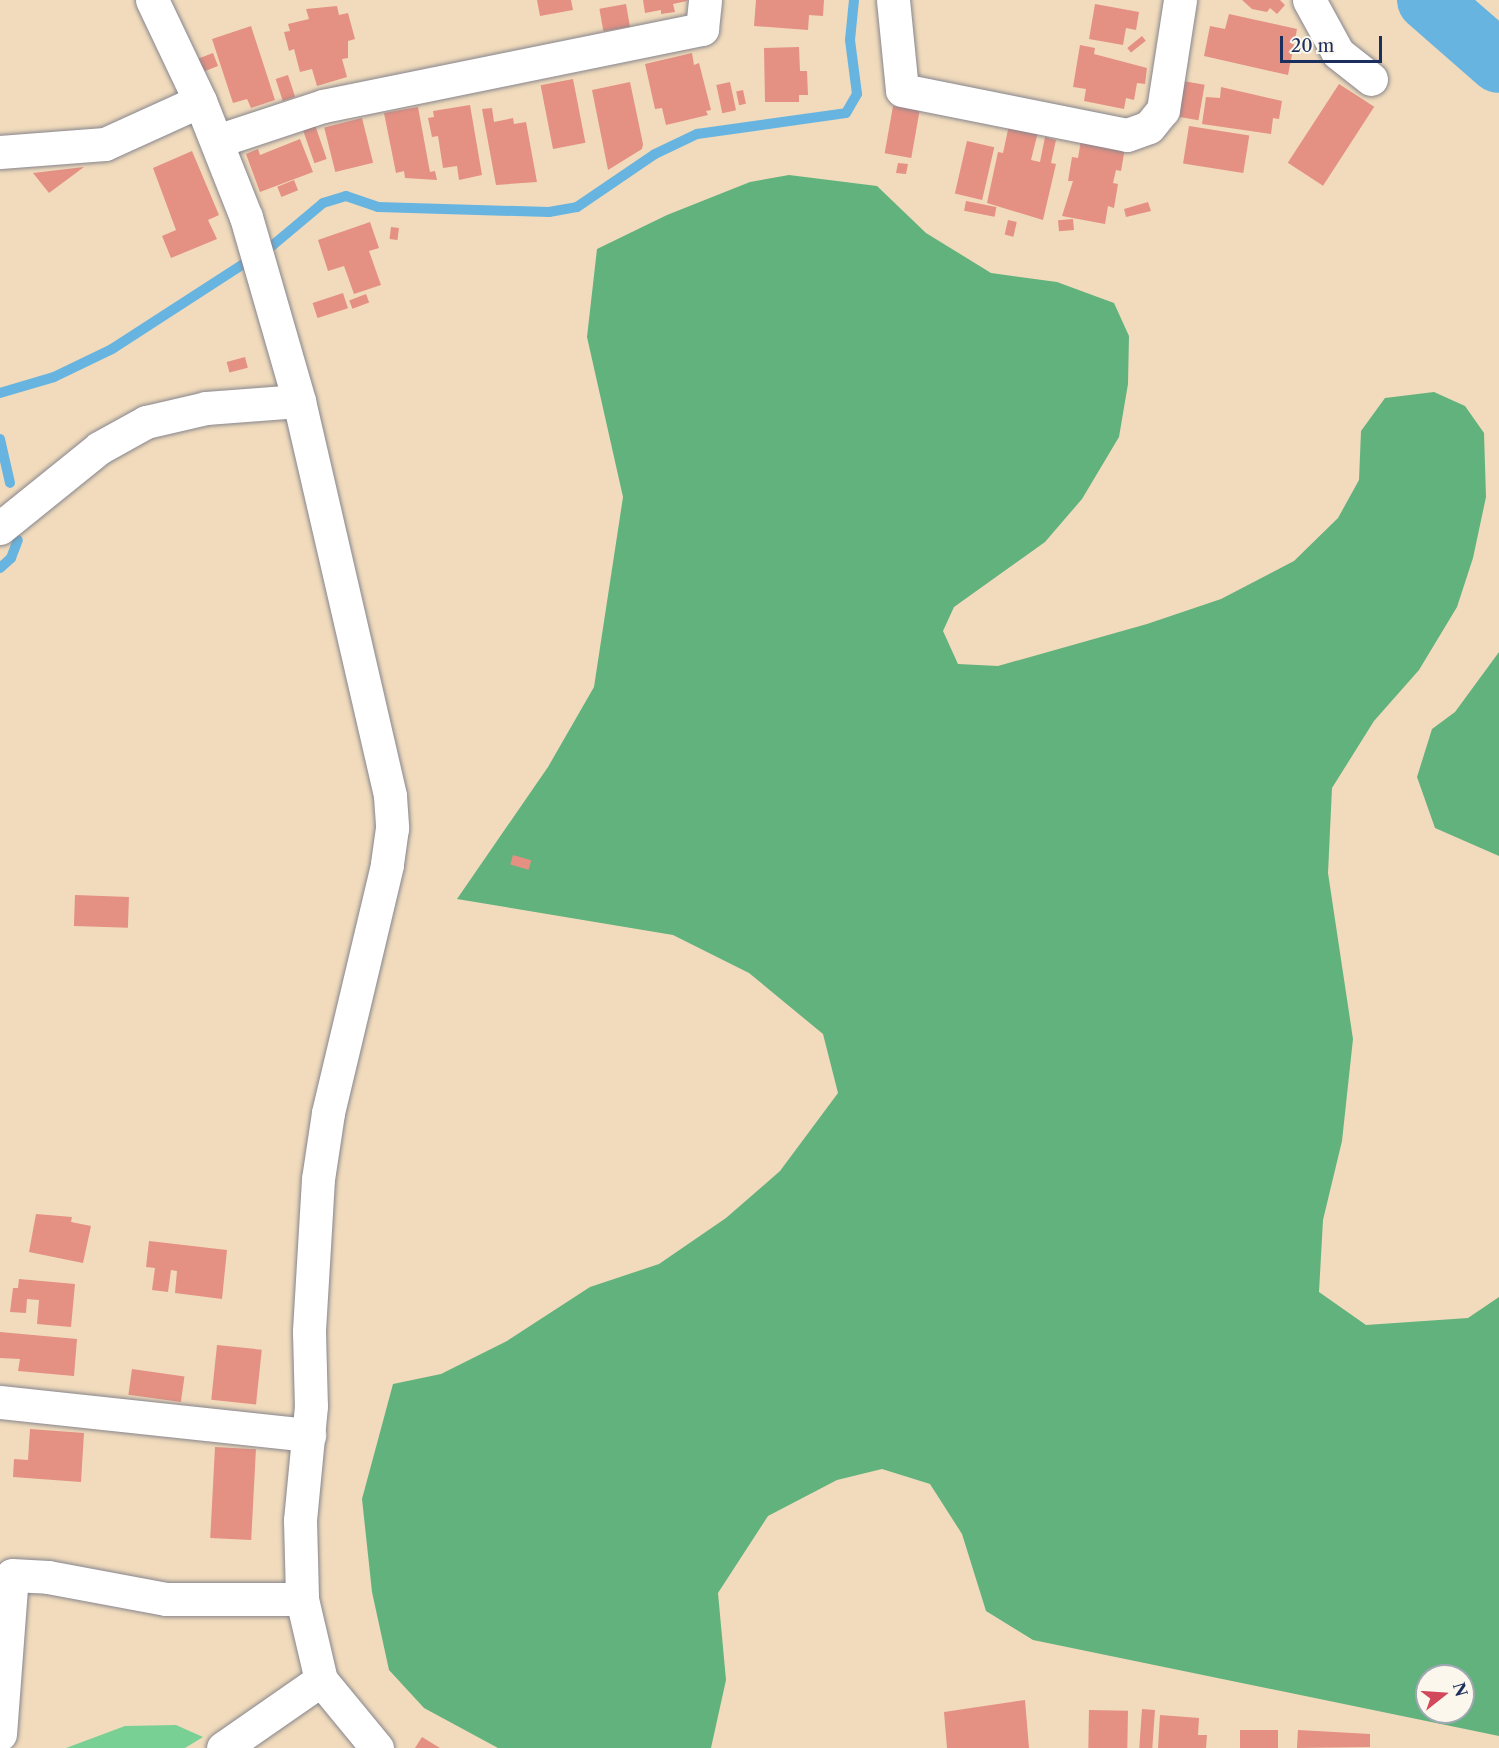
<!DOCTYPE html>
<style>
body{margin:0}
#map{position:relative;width:1499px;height:1748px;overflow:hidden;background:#f1dbbc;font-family:"Libre Caslon Text",serif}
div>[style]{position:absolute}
.green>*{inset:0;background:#78d095}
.forest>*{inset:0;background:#62b27e}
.stream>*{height:10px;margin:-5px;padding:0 5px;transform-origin:5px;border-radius:5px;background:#67b4e0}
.river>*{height:62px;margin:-31px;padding:0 31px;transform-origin:31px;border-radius:31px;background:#67b4e0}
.building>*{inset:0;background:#e49083;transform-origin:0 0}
.roads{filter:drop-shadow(0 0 2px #86858d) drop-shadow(0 0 2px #86858d)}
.street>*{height:33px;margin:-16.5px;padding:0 16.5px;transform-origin:16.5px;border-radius:16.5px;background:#fff}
span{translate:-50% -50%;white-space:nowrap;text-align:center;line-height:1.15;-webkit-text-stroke:4.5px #fbf7ec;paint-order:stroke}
.north{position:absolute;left:1415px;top:1664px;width:60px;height:60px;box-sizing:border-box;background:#fbf7ec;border:2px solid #a1a7b3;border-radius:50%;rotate:73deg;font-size:16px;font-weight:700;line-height:24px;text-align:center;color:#1b2f5e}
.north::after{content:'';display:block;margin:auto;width:21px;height:27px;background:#d1495b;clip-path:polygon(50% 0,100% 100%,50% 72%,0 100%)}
.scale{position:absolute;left:1280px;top:36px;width:102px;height:27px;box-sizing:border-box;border:3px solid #1b2f5e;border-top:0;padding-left:8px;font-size:18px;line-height:21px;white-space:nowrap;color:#1b2f5e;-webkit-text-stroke:4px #fbf7ec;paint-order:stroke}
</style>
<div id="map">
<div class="green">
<div style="clip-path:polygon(176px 1725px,203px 1737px,185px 1748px,66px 1748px,125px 1726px)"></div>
</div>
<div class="forest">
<div style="clip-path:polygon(evenodd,789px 175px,877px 186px,926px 233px,991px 273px,1057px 282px,1114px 303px,1129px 336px,1128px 384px,1119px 437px,1082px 499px,1045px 542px,954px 607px,943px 631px,958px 664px,998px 666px,1147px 624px,1221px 599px,1294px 561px,1338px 518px,1359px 480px,1361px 431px,1385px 398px,1434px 392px,1465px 406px,1484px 433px,1486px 497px,1473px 558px,1457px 607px,1419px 670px,1374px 721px,1332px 788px,1328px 873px,1353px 1039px,1342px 1141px,1323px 1220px,1319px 1292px,1366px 1325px,1468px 1318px,1499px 1297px,1499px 1736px,1033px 1640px,986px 1611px,962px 1534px,930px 1484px,882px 1469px,837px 1480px,768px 1516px,718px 1593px,726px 1680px,711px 1748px,498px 1748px,424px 1708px,389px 1670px,372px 1592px,362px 1499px,393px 1384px,441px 1374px,507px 1341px,590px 1287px,659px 1264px,726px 1218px,780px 1171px,838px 1093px,823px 1034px,749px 973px,673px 935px,457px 899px,548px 767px,594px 687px,623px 497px,587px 337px,597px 249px,667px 215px,750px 182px,789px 175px,1427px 1676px,1463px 1676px,1463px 1712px,1427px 1712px,1427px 1676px)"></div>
<div style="clip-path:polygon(1499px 652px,1499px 856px,1435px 828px,1417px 777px,1432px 729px,1455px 712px)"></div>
</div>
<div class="stream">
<div style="left:0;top:393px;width:56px;rotate:-16.5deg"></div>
<div style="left:54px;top:377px;width:64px;rotate:-25.8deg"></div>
<div style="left:112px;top:349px;width:192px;rotate:-32.9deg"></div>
<div style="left:273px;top:245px;width:65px;rotate:-40deg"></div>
<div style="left:323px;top:203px;width:24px;rotate:-17deg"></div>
<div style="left:346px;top:196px;width:34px;rotate:19deg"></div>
<div style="left:378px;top:207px;width:171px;rotate:1.7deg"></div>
<div style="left:549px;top:212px;width:28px;rotate:-10deg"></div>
<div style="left:577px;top:207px;width:94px;rotate:-34.2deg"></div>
<div style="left:655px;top:154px;width:47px;rotate:-25.5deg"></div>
<div style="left:697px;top:134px;width:150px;rotate:-8deg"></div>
<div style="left:846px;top:113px;width:22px;rotate:-60deg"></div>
<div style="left:857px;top:94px;width:54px;rotate:-97.4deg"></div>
<div style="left:850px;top:40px;width:40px;rotate:-84.3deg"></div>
<div style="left:0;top:439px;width:45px;rotate:77.2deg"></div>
<div style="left:0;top:568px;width:15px;rotate:-42deg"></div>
<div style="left:11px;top:558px;width:19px;rotate:-69deg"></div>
</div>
<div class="river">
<div style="left:1428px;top:0;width:94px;rotate:41.1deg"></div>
</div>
<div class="building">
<div style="clip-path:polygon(537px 0,571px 0,573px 10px,540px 16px)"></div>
<div style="clip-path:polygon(643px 0,687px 0,687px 1px,673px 4px,675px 12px,661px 14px,661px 10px,645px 13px)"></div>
<div style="clip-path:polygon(756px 0,824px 0,823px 16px,809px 15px,808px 30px,754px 26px)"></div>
<div style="clip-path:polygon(1242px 0,1280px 0,1285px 5px,1277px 14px,1270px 8px,1267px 12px,1252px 9px)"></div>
<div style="left:626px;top:4px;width:23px;height:27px;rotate:80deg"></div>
<div style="clip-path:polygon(1095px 4px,1139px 12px,1136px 30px,1126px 28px,1123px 45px,1089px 39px)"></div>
<div style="clip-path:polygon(337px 6px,339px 15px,348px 13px,355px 39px,348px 41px,348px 58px,342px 59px,347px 77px,317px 86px,312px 69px,300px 72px,294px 49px,289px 51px,284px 32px,290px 31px,288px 24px,309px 19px,306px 9px)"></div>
<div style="clip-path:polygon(1229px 14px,1297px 29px,1288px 75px,1204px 56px,1210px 26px,1225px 29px)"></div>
<div style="clip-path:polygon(251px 26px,275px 100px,251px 108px,247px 99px,233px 103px,212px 39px)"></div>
<div style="left:1142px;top:36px;width:6px;height:19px;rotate:51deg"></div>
<div style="clip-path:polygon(1080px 45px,1095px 48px,1094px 54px,1147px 68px,1145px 84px,1137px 83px,1134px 100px,1126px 98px,1124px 109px,1084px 101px,1086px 89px,1073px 87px)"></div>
<div style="clip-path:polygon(799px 47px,800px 71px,807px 71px,808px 95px,799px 95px,799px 102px,765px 102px,764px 48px)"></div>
<div style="left:213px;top:53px;width:14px;height:19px;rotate:69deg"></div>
<div style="clip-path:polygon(692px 53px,694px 65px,699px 63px,711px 110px,706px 111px,708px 115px,666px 125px,662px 108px,655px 109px,645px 64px)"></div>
<div style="left:288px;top:75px;width:23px;height:13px;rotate:72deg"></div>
<div style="left:573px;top:79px;width:65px;height:33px;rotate:79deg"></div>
<div style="left:1183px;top:81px;width:22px;height:36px;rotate:10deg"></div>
<div style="clip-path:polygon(630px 82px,643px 144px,642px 149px,608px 170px,592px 90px)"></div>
<div style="left:730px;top:82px;width:29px;height:14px;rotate:78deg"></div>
<div style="left:1339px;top:84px;width:42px;height:94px;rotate:33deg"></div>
<div style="clip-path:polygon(1221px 87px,1282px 101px,1279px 119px,1273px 118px,1271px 134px,1202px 124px,1206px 97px,1220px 98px)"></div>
<div style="left:743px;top:90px;width:14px;height:7px;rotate:78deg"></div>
<div style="clip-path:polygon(470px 105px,482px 175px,459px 180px,457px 166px,443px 168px,438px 136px,432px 137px,428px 118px,434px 117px,433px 111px)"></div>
<div style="left:893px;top:106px;width:27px;height:48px;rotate:10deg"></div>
<div style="clip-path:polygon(418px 107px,429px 167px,430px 172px,435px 171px,437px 180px,405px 178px,404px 171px,396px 173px,384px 113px)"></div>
<div style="clip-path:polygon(492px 108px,494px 122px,513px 118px,514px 124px,526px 122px,537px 182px,496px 185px,482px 109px)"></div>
<div style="left:362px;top:118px;width:46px;height:39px;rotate:76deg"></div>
<div style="left:315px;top:125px;width:36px;height:13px;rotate:71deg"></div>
<div style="clip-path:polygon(1009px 125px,1038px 132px,1031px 160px,1040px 162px,1045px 137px,1056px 140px,1051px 163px,1056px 164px,1043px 220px,987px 203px,998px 152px,1003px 153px)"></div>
<div style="left:1189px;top:126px;width:61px;height:38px;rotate:9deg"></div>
<div style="clip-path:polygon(300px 139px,313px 172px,260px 192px,246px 154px,258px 149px,260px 155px)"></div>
<div style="clip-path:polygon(1081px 140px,1125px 148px,1121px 171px,1116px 170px,1113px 183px,1118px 184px,1114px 208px,1108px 206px,1105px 224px,1062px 216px,1073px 181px,1068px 181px,1072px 157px,1078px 158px)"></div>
<div style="left:967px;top:141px;width:28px;height:54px;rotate:13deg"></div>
<div style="clip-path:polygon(192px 151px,219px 215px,208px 220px,217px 239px,171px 258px,162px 236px,176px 230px,153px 168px)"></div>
<div style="clip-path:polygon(898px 163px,908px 164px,906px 174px,896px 173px)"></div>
<div style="clip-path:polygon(84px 167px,49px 193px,33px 173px)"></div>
<div style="left:294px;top:180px;width:11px;height:18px;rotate:68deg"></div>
<div style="left:966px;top:201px;width:31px;height:10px;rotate:11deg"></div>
<div style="clip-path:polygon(1148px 202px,1151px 211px,1126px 217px,1124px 209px)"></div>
<div style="left:1073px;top:219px;width:11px;height:15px;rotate:85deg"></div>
<div style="left:1008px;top:220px;width:9px;height:15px;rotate:13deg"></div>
<div style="clip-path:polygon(370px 222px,379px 248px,369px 251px,381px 285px,354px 294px,344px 266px,328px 271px,318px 240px)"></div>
<div style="left:391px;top:227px;width:8px;height:12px;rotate:7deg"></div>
<div style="left:343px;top:293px;width:16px;height:32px;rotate:72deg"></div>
<div style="left:366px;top:294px;width:9px;height:18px;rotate:69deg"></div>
<div style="left:245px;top:357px;width:11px;height:19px;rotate:75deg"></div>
<div style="left:513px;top:855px;width:19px;height:10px;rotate:16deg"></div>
<div style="left:75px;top:895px;width:54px;height:31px;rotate:2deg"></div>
<div style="clip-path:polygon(36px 1214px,72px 1217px,71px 1222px,91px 1226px,83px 1263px,29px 1252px)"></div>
<div style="clip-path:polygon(149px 1241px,227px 1250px,222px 1299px,175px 1293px,177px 1271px,171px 1270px,168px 1292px,152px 1290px,155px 1268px,146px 1267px)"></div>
<div style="clip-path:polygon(19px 1279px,75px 1284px,71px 1327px,37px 1324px,39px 1300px,27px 1299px,26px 1313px,10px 1312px,13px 1288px,18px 1288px)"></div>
<div style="clip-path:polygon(0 1332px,77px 1339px,74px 1376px,18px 1371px,20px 1359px,0 1358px)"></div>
<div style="left:217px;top:1345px;width:45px;height:55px;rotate:6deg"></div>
<div style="left:132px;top:1369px;width:53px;height:26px;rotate:8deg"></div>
<div style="clip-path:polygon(30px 1429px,84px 1433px,81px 1482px,13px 1477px,14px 1459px,28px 1460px)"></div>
<div style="left:215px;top:1447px;width:41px;height:91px;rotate:3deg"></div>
<div style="clip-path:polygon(1025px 1700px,1029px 1748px,947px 1748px,944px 1712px)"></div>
<div style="left:1142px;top:1709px;width:13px;height:39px;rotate:4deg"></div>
<div style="left:1089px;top:1710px;width:39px;height:38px;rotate:1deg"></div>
<div style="clip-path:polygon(1160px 1715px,1199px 1718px,1198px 1735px,1207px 1735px,1206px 1748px,1158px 1748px)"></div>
<div style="left:1278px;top:1730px;width:18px;height:38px;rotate:90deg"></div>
<div style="clip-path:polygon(1298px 1730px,1370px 1734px,1370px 1747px,1297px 1748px)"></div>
<div style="clip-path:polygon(422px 1737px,440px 1748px,415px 1748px)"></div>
</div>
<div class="roads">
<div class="street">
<div style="left:152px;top:0;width:112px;rotate:64.6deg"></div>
<div style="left:200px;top:101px;width:125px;rotate:68.4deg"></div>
<div style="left:246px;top:217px;width:191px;rotate:73.9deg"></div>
<div style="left:299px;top:401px;width:405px;rotate:77deg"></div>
<div style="left:390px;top:796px;width:32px;rotate:86deg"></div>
<div style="left:392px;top:828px;width:37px;rotate:98deg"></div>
<div style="left:387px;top:865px;width:255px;rotate:103.4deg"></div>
<div style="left:328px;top:1113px;width:67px;rotate:98.6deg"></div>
<div style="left:318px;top:1179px;width:153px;rotate:93.4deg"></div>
<div style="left:309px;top:1332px;width:74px;rotate:88.5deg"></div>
<div style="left:311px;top:1406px;width:115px;rotate:95.5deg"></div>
<div style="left:300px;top:1520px;width:79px;rotate:88.5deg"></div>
<div style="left:302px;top:1599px;width:83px;rotate:76.8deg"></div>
<div style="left:321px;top:1680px;width:88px;rotate:50.5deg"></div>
<div style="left:893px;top:0;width:90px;rotate:84.3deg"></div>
<div style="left:902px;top:90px;width:229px;rotate:11.3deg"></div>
<div style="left:1127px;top:135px;width:23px;rotate:-20deg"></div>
<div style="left:1149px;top:127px;width:22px;rotate:-51deg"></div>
<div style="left:1163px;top:110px;width:111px;rotate:-81.2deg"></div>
<div style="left:1309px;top:0;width:60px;rotate:61.3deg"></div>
<div style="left:1338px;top:53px;width:42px;rotate:38.2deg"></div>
<div style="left:217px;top:141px;width:112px;rotate:-18.3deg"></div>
<div style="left:323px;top:106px;width:387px;rotate:-11.5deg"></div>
<div style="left:702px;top:29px;width:29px;rotate:-84deg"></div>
<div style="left:0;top:152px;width:105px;rotate:-4.4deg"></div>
<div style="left:105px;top:144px;width:104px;rotate:-24.4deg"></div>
<div style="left:0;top:528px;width:127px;rotate:-38.9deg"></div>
<div style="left:99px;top:448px;width:54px;rotate:-29deg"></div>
<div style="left:146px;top:422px;width:62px;rotate:-13.1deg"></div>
<div style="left:206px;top:408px;width:93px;rotate:-4.3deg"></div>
<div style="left:0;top:1402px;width:311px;rotate:6.1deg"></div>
<div style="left:0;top:1734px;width:159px;rotate:-85.7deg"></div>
<div style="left:12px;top:1575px;width:36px;rotate:3deg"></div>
<div style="left:48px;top:1577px;width:120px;rotate:10.6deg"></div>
<div style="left:166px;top:1599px;width:136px"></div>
<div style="left:223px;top:1748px;width:119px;rotate:-34.8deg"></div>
</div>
</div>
<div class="north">N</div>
<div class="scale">20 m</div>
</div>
